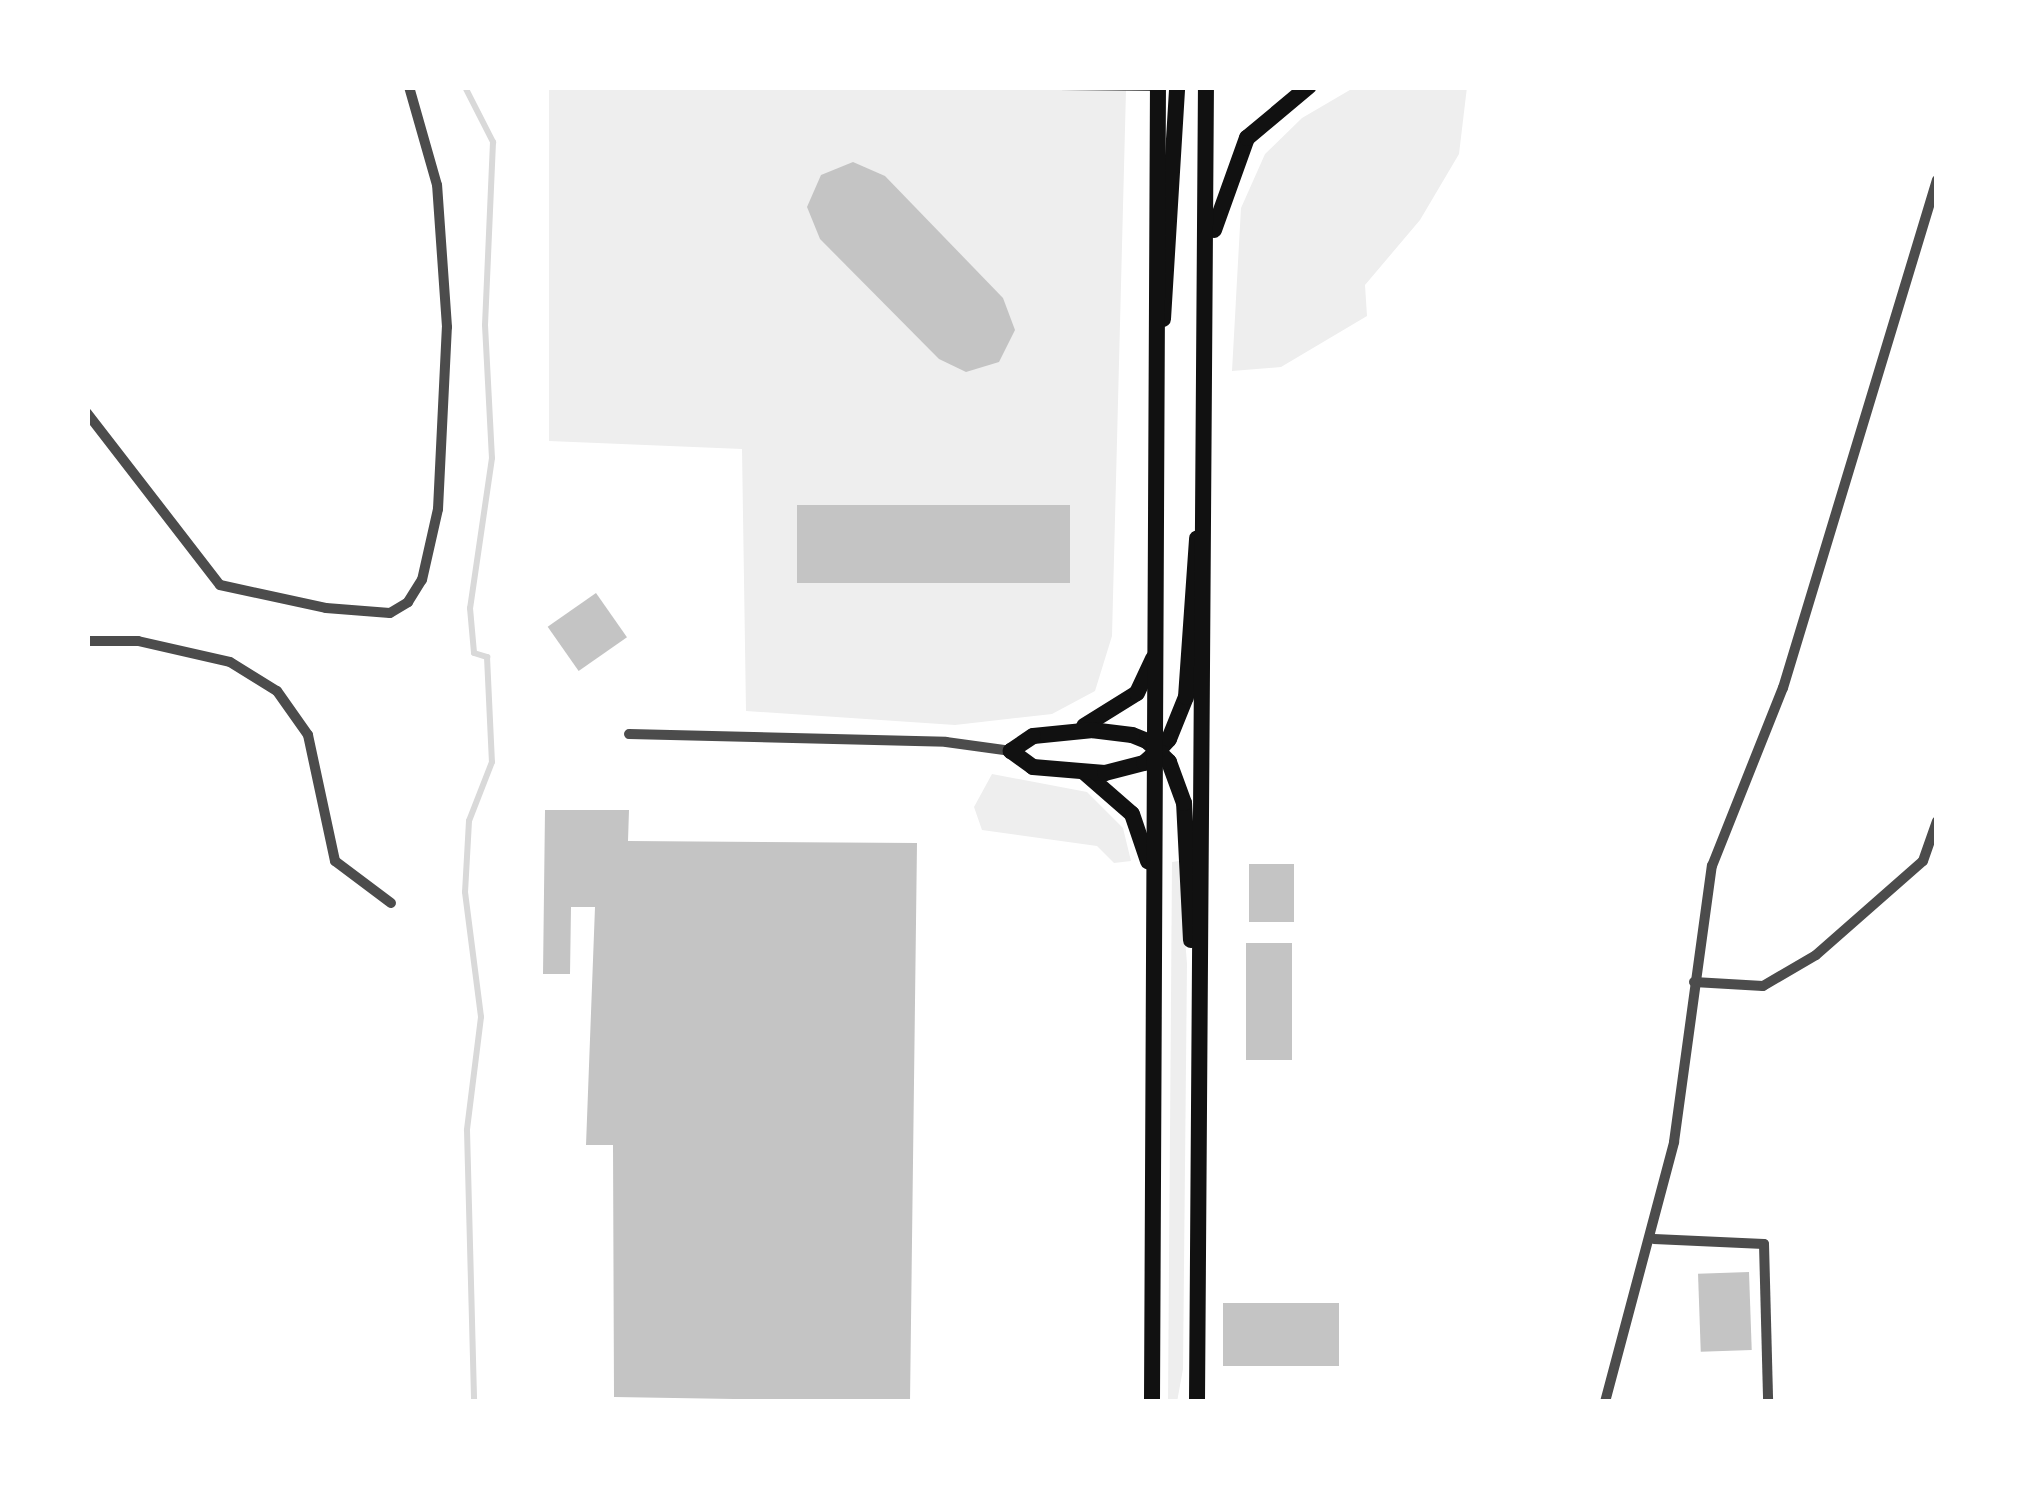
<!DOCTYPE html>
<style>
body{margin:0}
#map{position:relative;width:2024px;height:1489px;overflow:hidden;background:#fff;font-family:"Archivo Narrow",sans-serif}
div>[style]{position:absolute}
.green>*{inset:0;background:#eee}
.stream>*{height:6px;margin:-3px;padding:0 3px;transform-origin:3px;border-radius:3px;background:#d9d9d9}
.building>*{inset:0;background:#c4c4c4;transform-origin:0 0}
.service>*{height:4.5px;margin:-2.25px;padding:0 2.25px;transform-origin:2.25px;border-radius:2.25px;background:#4c4c4c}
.minor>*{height:10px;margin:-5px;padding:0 5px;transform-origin:5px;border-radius:5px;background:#4c4c4c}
.primary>*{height:16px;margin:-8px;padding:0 8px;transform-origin:8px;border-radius:8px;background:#111}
span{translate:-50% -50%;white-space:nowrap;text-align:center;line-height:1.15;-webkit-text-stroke:9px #fff;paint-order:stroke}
.frame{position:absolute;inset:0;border:90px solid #fff;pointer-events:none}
</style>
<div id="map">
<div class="green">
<div style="clip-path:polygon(549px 87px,1126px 90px,1112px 636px,1095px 691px,1052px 714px,955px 725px,746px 711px,742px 449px,549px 441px)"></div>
<div style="clip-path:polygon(1355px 87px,1467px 87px,1459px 154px,1420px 220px,1365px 285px,1367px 316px,1281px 367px,1232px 371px,1241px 208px,1265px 154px,1302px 118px)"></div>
<div style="clip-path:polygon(992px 774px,1087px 792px,1123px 828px,1131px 861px,1114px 863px,1097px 846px,982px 830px,974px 807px)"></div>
<div style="clip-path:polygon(1179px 861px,1187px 964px,1183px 1369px,1177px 1402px,1168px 1402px,1172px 862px)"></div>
</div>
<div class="stream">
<div style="left:465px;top:87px;width:62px;rotate:63deg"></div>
<div style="left:493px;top:142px;width:183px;rotate:92.5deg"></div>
<div style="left:485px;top:325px;width:133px;rotate:87deg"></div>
<div style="left:492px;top:458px;width:152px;rotate:98.3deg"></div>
<div style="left:470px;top:608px;width:45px;rotate:84.9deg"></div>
<div style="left:474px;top:653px;width:14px;rotate:17deg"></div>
<div style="left:487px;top:657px;width:105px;rotate:87.3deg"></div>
<div style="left:492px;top:762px;width:63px;rotate:111.3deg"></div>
<div style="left:469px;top:821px;width:71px;rotate:93.2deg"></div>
<div style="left:465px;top:892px;width:126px;rotate:82.7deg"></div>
<div style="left:481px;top:1017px;width:114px;rotate:97.1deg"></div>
<div style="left:467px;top:1130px;width:272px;rotate:88.5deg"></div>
</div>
<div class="building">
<div style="clip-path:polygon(853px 162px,885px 176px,1003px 298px,1015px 330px,999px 362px,966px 372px,939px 359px,820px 239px,807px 207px,821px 175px)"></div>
<div style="left:797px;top:505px;width:273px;height:78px"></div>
<div style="left:596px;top:593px;width:54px;height:59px;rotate:55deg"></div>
<div style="clip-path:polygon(545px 810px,629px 810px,628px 841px,917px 843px,910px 1402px,614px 1397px,613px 1145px,586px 1145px,595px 907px,571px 907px,570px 974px,543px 974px)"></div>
<div style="left:1249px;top:864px;width:45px;height:58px"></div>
<div style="left:1292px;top:943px;width:117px;height:46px;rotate:90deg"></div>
<div style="left:1749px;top:1272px;width:78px;height:51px;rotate:88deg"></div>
<div style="left:1223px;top:1303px;width:116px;height:63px"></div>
</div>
<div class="service">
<div style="left:1059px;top:87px;width:93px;rotate:0.6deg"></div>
</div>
<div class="minor">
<div style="left:87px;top:413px;width:217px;rotate:52.3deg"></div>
<div style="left:220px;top:585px;width:108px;rotate:12.2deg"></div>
<div style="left:326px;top:608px;width:64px;rotate:4.5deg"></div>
<div style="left:390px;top:613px;width:21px;rotate:-31deg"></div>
<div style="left:408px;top:602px;width:26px;rotate:-58deg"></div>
<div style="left:422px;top:580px;width:73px;rotate:-77.3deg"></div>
<div style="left:438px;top:509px;width:182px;rotate:-87.2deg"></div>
<div style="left:447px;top:327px;width:142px;rotate:-94deg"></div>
<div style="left:437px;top:185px;width:102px;rotate:-105.9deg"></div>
<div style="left:87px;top:641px;width:51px"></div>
<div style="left:138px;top:641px;width:94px;rotate:12.9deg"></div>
<div style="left:230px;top:662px;width:55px;rotate:31.7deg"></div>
<div style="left:277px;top:691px;width:54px;rotate:54.8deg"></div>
<div style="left:308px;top:735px;width:129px;rotate:77.9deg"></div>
<div style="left:335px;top:861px;width:70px;rotate:36.9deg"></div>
<div style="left:629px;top:734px;width:317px;rotate:1.4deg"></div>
<div style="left:946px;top:742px;width:66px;rotate:7.9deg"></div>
<div style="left:1694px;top:982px;width:69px;rotate:3.3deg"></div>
<div style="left:1763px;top:986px;width:61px;rotate:-30.3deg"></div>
<div style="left:1816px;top:955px;width:142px;rotate:-41.3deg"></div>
<div style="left:1923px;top:861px;width:42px;rotate:-70.7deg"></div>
<div style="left:1654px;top:1239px;width:110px;rotate:2.6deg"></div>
<div style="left:1764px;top:1244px;width:158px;rotate:88.5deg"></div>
<div style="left:1605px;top:1402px;width:269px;rotate:-75.1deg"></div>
<div style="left:1674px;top:1142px;width:279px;rotate:-82.2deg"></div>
<div style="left:1712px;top:866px;width:192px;rotate:-68.3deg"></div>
<div style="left:1783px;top:688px;width:531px;rotate:-73.14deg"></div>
</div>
<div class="primary">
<div style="left:1214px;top:230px;width:98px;rotate:-70.3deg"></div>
<div style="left:1247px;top:138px;width:80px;rotate:-39.9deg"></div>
<div style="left:1163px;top:319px;width:232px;rotate:-86.5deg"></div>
<div style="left:1084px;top:726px;width:62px;rotate:-31.9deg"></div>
<div style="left:1137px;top:693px;width:38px;rotate:-65deg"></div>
<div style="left:1085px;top:773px;width:62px;rotate:41.1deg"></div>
<div style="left:1132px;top:814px;width:50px;rotate:71.2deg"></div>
<div style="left:1191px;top:940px;width:137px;rotate:-92.9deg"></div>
<div style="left:1184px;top:803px;width:44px;rotate:-110.1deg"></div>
<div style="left:1169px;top:762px;width:16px;rotate:-135deg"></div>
<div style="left:1158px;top:751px;width:15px;rotate:-138deg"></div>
<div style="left:1147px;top:741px;width:16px;rotate:-158deg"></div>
<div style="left:1132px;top:735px;width:39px;rotate:-173deg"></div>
<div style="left:1093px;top:730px;width:60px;rotate:174.3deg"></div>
<div style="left:1033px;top:736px;width:27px;rotate:146deg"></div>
<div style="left:1011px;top:751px;width:27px;rotate:36deg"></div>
<div style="left:1033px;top:767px;width:72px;rotate:4.8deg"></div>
<div style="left:1105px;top:773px;width:40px;rotate:-14.4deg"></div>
<div style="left:1144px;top:763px;width:12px;rotate:-42deg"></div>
<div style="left:1153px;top:755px;width:6px;rotate:-39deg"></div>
<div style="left:1158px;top:751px;width:16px;rotate:-47deg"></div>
<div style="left:1169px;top:739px;width:45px;rotate:-68deg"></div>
<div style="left:1186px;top:697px;width:159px;rotate:-86deg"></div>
<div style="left:1152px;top:1402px;width:1315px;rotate:-89.74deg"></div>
<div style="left:1197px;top:1402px;width:1315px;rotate:-89.61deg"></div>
</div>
<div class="frame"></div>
</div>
